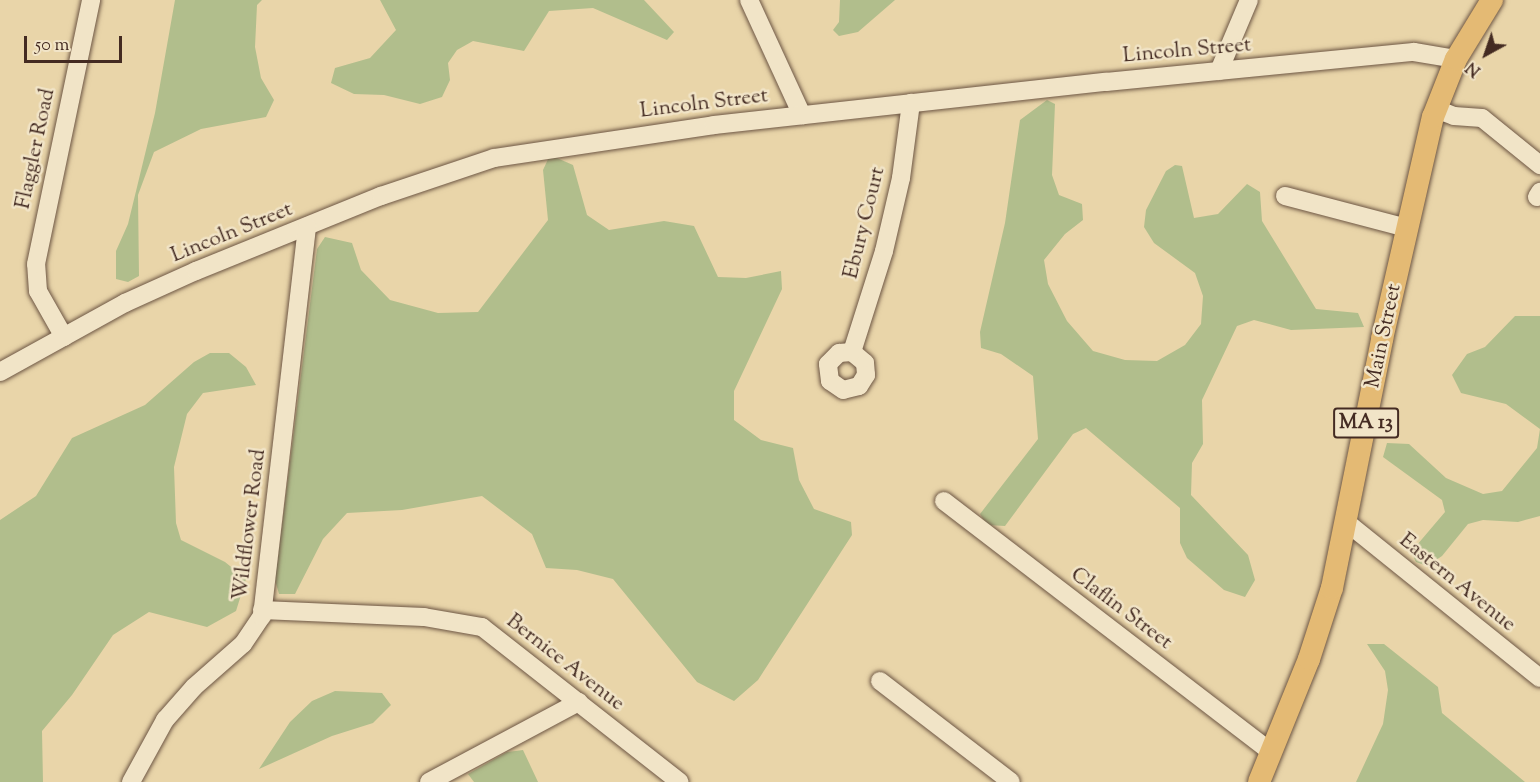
<!DOCTYPE html>
<style>
body{margin:0}
#map{position:relative;width:1540px;height:782px;overflow:hidden;background:#e9d5a9;font-family:"Sorts Mill Goudy",serif}
div>[style]{position:absolute}
.green>*{inset:0;background:#b1be8c}
.roads{filter:drop-shadow(0 0 2px #6d5644) drop-shadow(0 0 2px #6d5644)}
.minor>*{height:18px;margin:-9px;padding:0 9px;transform-origin:9px;border-radius:9px;background:#f1e4c7}
.major>*{height:22px;margin:-11px;padding:0 11px;transform-origin:11px;border-radius:11px;background:#e4ba74}
span{translate:-50% -50%;white-space:nowrap;text-align:center;line-height:1.15;-webkit-text-stroke:5px #f1e4c7;paint-order:stroke}
.shield-label span{padding:2px 4px;background:#f1e4c7;border:2px solid;border-radius:4px;-webkit-text-stroke-width:0}
.shield-label{font-size:20px;color:#442b22;font-weight:700}
.street-label{font-size:21px;color:#442b22}
.north{position:absolute;left:1456px;top:24px;width:60px;height:60px;-webkit-text-stroke:4px #f1e4c7;paint-order:stroke;rotate:220deg;font-size:16px;font-weight:700;line-height:24px;text-align:center;color:#442b22}
.north::after{content:'';display:block;margin:auto;width:21px;height:27px;background:#442b22;clip-path:polygon(50% 0,100% 100%,50% 72%,0 100%)}
.scale{position:absolute;left:24px;top:36px;width:98px;height:27px;box-sizing:border-box;border:3px solid #442b22;border-top:0;padding-left:8px;font-size:18px;line-height:21px;white-space:nowrap;color:#442b22;-webkit-text-stroke:4px #f1e4c7;paint-order:stroke}
</style>
<div id="map">
<div class="green">
<div style="clip-path:polygon(175px 0,262px 0,257px 5px,255px 47px,261px 78px,274px 100px,266px 117px,201px 129px,154px 152px,138px 195px,139px 276px,128px 282px,116px 279px,116px 251px,128px 224px,155px 113px)"></div>
<div style="clip-path:polygon(380px 0,644px 0,674px 32px,667px 40px,593px 8px,549px 11px,524px 51px,473px 41px,457px 50px,448px 63px,450px 80px,442px 97px,420px 104px,384px 95px,354px 94px,331px 83px,335px 68px,370px 58px,396px 30px)"></div>
<div style="clip-path:polygon(840px 0,895px 0,858px 32px,839px 36px,833px 30px,839px 22px)"></div>
<div style="clip-path:polygon(1047px 100px,1055px 104px,1052px 175px,1059px 195px,1082px 204px,1083px 220px,1065px 234px,1044px 260px,1048px 284px,1067px 321px,1093px 351px,1125px 360px,1157px 361px,1185px 345px,1201px 324px,1203px 296px,1195px 273px,1154px 243px,1144px 227px,1146px 210px,1166px 171px,1175px 165px,1182px 166px,1194px 218px,1218px 214px,1247px 184px,1260px 192px,1262px 221px,1316px 309px,1358px 313px,1364px 327px,1291px 330px,1254px 320px,1237px 326px,1202px 400px,1203px 444px,1192px 463px,1191px 495px,1248px 555px,1255px 580px,1245px 597px,1224px 590px,1187px 558px,1180px 543px,1180px 508px,1086px 428px,1073px 434px,1005px 526px,987px 525px,980px 514px,1038px 439px,1033px 376px,1001px 354px,981px 348px,980px 332px,1005px 223px,1020px 120px)"></div>
<div style="clip-path:polygon(550px 155px,573px 165px,587px 215px,609px 230px,664px 221px,694px 226px,718px 277px,746px 278px,781px 271px,782px 289px,734px 391px,734px 420px,761px 440px,793px 448px,799px 480px,814px 509px,851px 522px,852px 535px,758px 680px,734px 701px,697px 682px,613px 579px,577px 570px,546px 568px,532px 534px,482px 496px,402px 510px,347px 513px,323px 539px,295px 594px,279px 594px,275px 580px,317px 249px,325px 237px,352px 243px,361px 270px,390px 300px,438px 313px,478px 312px,548px 220px,543px 170px)"></div>
<div style="clip-path:polygon(1515px 316px,1540px 316px,1540px 516px,1518px 522px,1483px 520px,1468px 524px,1442px 556px,1427px 566px,1416px 562px,1411px 552px,1445px 512px,1442px 500px,1383px 457px,1387px 443px,1409px 444px,1446px 478px,1483px 494px,1502px 491px,1537px 448px,1540px 429px,1506px 404px,1461px 393px,1452px 375px,1467px 354px,1485px 347px)"></div>
<div style="clip-path:polygon(210px 353px,229px 353px,246px 367px,256px 385px,203px 393px,187px 414px,174px 467px,176px 523px,181px 540px,225px 562px,246px 579px,236px 611px,207px 627px,149px 612px,113px 635px,72px 695px,42px 731px,43px 782px,0 782px,0 520px,36px 496px,72px 438px,145px 405px,194px 362px)"></div>
<div style="clip-path:polygon(1367px 644px,1384px 644px,1438px 687px,1442px 713px,1525px 782px,1356px 782px,1383px 724px,1388px 690px,1385px 671px)"></div>
<div style="clip-path:polygon(335px 691px,382px 693px,391px 705px,373px 723px,332px 736px,259px 769px,290px 722px,312px 701px)"></div>
<div style="clip-path:polygon(523px 750px,538px 782px,474px 782px,468px 774px,507px 752px)"></div>
</div>
<div class="roads">
<div class="minor">
<div style="left:749px;top:0;width:127px;rotate:65.3deg"></div>
<div style="left:1219px;top:71px;width:77px;rotate:-67.1deg"></div>
<div style="left:1436px;top:109px;width:19px;rotate:21deg"></div>
<div style="left:1454px;top:116px;width:28px;rotate:4deg"></div>
<div style="left:1482px;top:118px;width:75px;rotate:39deg"></div>
<div style="left:1285px;top:196px;width:126px;rotate:14.7deg"></div>
<div style="left:1537px;top:197px;width:6px;rotate:-59deg"></div>
<div style="left:64px;top:337px;width:53px;rotate:-119.5deg"></div>
<div style="left:38px;top:291px;width:27px;rotate:-94deg"></div>
<div style="left:36px;top:264px;width:270px;rotate:-78.2deg"></div>
<div style="left:852px;top:352px;width:17px;rotate:40deg"></div>
<div style="left:865px;top:363px;width:12px;rotate:85deg"></div>
<div style="left:866px;top:375px;width:13px;rotate:122deg"></div>
<div style="left:859px;top:386px;width:16px;rotate:166deg"></div>
<div style="left:843px;top:390px;width:16px;rotate:-145deg"></div>
<div style="left:830px;top:381px;width:17px;rotate:-97deg"></div>
<div style="left:828px;top:364px;width:16px;rotate:-45deg"></div>
<div style="left:839px;top:353px;width:13px;rotate:-4deg"></div>
<div style="left:852px;top:352px;width:106px;rotate:-72.4deg"></div>
<div style="left:884px;top:251px;width:75px;rotate:-76.9deg"></div>
<div style="left:901px;top:178px;width:76px;rotate:-82.4deg"></div>
<div style="left:0;top:372px;width:143px;rotate:-28.9deg"></div>
<div style="left:125px;top:303px;width:78px;rotate:-24.3deg"></div>
<div style="left:196px;top:271px;width:200px;rotate:-22.1deg"></div>
<div style="left:381px;top:196px;width:119px;rotate:-18.6deg"></div>
<div style="left:494px;top:158px;width:222px;rotate:-8.5deg"></div>
<div style="left:714px;top:125px;width:394px;rotate:-6.3deg"></div>
<div style="left:1106px;top:82px;width:309px;rotate:-5.6deg"></div>
<div style="left:1414px;top:52px;width:43px;rotate:9.5deg"></div>
<div style="left:944px;top:501px;width:412px;rotate:37.5deg"></div>
<div style="left:1346px;top:522px;width:249px;rotate:38.8deg"></div>
<div style="left:262px;top:610px;width:162px;rotate:2.5deg"></div>
<div style="left:424px;top:617px;width:59px;rotate:9.8deg"></div>
<div style="left:482px;top:627px;width:251px;rotate:38.1deg"></div>
<div style="left:880px;top:681px;width:165px;rotate:37.6deg"></div>
<div style="left:131px;top:782px;width:71px;rotate:-61.3deg"></div>
<div style="left:165px;top:720px;width:44px;rotate:-48.7deg"></div>
<div style="left:194px;top:687px;width:65px;rotate:-41.3deg"></div>
<div style="left:243px;top:644px;width:34px;rotate:-56deg"></div>
<div style="left:262px;top:616px;width:392px;rotate:-83.4deg"></div>
<div style="left:429px;top:782px;width:170px;rotate:-28.1deg"></div>
</div>
<div class="major">
<div style="left:1259px;top:782px;width:133px;rotate:-67.9deg"></div>
<div style="left:1309px;top:659px;width:75px;rotate:-72.1deg"></div>
<div style="left:1332px;top:588px;width:254px;rotate:-78.6deg"></div>
<div style="left:1382px;top:339px;width:228px;rotate:-77.1deg"></div>
<div style="left:1433px;top:117px;width:62px;rotate:-68.4deg"></div>
<div style="left:1456px;top:59px;width:69px;rotate:-58.6deg"></div>
</div>
</div>
<div class="shield-label">
<span style="left:1366px;top:423px">MA 13</span>
</div>
<div class="street-label">
<span style="left:1187px;top:51px;rotate:-5deg">Lincoln Street</span>
<span style="left:704px;top:104px;rotate:-7deg">Lincoln Street</span>
<span style="left:36px;top:149px;rotate:-78deg">Flaggler Road</span>
<span style="left:865px;top:223px;rotate:-76deg">Ebury Court</span>
<span style="left:232px;top:233px;rotate:-22deg">Lincoln Street</span>
<span style="left:1384px;top:336px;rotate:-78deg">Main Street</span>
<span style="left:250px;top:525px;rotate:-83deg">Wildflower Road</span>
<span style="left:1457px;top:583px;rotate:39deg">Eastern Avenue</span>
<span style="left:1121px;top:609px;rotate:37deg">Claflin Street</span>
<span style="left:565px;top:663px;rotate:38deg">Bernice Avenue</span>
</div>
<div class="north">N</div>
<div class="scale">50 m</div>
</div>
